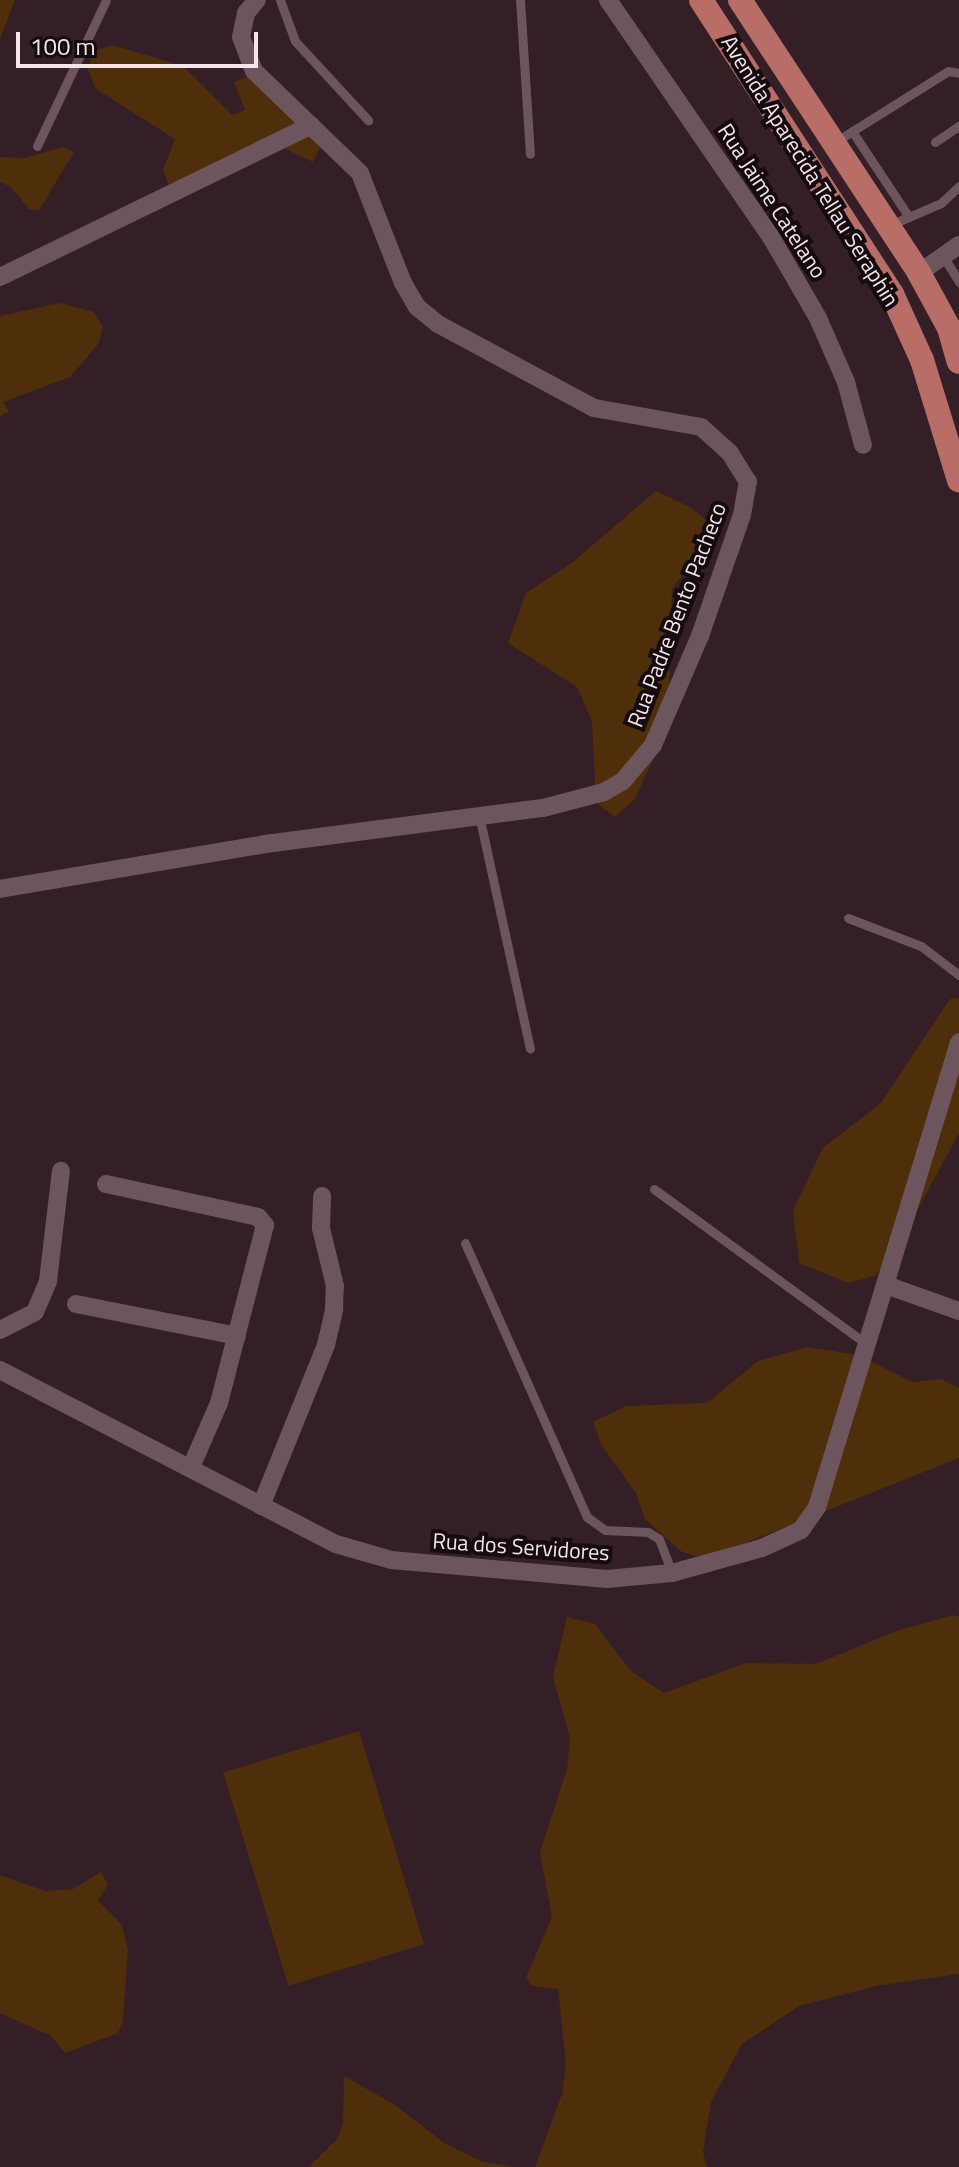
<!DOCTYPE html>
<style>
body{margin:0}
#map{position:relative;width:959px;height:2167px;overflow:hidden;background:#341f27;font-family:"Titillium Web",sans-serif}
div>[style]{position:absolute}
.green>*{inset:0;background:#4f2e0a;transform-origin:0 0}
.lane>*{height:9px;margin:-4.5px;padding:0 4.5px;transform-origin:4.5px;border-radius:4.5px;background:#6d555d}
.street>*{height:18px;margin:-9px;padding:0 9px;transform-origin:9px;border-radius:9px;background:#6d555d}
.primary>*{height:24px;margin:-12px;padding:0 12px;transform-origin:12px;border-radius:12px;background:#b96d67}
span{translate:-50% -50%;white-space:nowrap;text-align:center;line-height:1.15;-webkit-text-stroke:8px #150c0f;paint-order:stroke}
.street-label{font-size:22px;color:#f4e5ea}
.scale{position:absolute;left:16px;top:32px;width:242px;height:36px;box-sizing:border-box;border:4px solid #f4e5ea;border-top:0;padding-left:10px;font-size:24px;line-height:28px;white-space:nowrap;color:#f4e5ea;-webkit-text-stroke:6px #150c0f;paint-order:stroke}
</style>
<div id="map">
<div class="green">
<div style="clip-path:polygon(0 0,15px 0,0 39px)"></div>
<div style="clip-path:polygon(112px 45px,183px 66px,232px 115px,245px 110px,234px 82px,247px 77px,325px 136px,313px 162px,282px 147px,169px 186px,163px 170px,175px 139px,96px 89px,88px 70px,92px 52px)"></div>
<div style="clip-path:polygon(63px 147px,74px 152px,39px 210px,29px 209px,11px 187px,0 182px,0 157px,25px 158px)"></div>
<div style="clip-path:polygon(60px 303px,94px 312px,103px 327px,99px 343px,70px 377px,3px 402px,9px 412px,0 416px,0 316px)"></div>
<div style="clip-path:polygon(656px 491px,690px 507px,717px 529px,672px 589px,669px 694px,661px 744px,634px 800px,615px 817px,596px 803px,592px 721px,577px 687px,508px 643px,526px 593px,573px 562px)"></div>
<div style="clip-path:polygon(959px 998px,959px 1133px,892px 1257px,875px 1276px,848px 1283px,799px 1263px,793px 1210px,823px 1148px,881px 1103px,950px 999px)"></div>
<div style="clip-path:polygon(808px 1347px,857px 1355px,913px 1382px,941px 1379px,959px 1388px,959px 1458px,705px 1559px,682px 1552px,645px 1519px,636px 1493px,601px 1444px,593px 1422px,626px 1406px,707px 1403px,758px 1361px)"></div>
<div style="clip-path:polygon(955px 1615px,959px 1617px,959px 1974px,876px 1986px,799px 2006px,742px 2044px,711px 2102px,703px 2152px,707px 2167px,535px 2167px,562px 2094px,566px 2064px,558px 1989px,532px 1986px,526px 1977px,552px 1917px,540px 1852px,567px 1769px,570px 1738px,553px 1677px,567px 1617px,595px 1624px,631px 1671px,664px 1693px,746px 1663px,816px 1664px,899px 1630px)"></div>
<div style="left:359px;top:1731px;width:223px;height:142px;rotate:73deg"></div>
<div style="clip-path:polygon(101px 1872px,108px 1885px,98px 1900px,122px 1925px,128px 1949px,123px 2021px,118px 2033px,65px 2053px,51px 2036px,0 2013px,0 1875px,45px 1891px,73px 1889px)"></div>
<div style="clip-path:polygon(344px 2076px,397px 2106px,444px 2143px,483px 2162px,515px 2167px,309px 2167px,337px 2139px,343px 2124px)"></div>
</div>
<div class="lane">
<div style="left:280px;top:0;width:44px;rotate:69.9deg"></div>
<div style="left:295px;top:41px;width:108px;rotate:47.3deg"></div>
<div style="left:520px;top:0;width:154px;rotate:86.3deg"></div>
<div style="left:852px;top:131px;width:103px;rotate:56.5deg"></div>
<div style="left:835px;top:142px;width:133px;rotate:-32.1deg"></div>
<div style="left:948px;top:71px;width:11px;rotate:10deg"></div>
<div style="left:935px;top:142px;width:29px;rotate:-34deg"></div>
<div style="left:37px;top:146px;width:161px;rotate:-64.7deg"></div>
<div style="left:890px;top:225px;width:56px;rotate:-23.3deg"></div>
<div style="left:941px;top:203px;width:25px;rotate:-43deg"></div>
<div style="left:943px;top:256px;width:31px;rotate:58deg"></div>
<div style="left:479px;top:815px;width:239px;rotate:77.7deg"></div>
<div style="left:848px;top:918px;width:78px;rotate:21deg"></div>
<div style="left:921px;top:946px;width:48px;rotate:37.3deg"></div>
<div style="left:654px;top:1189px;width:265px;rotate:36.1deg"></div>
<div style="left:465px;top:1243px;width:300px;rotate:66deg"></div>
<div style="left:587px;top:1517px;width:22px;rotate:36deg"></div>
<div style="left:605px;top:1530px;width:43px;rotate:2.7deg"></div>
<div style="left:648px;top:1532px;width:13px;rotate:32deg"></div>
<div style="left:659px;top:1539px;width:36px;rotate:69deg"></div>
</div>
<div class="street">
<div style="left:608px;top:0;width:288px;rotate:55.5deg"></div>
<div style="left:771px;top:237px;width:94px;rotate:59.9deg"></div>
<div style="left:818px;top:318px;width:70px;rotate:66.4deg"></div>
<div style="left:846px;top:382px;width:65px;rotate:74.9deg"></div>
<div style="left:919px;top:273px;width:49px;rotate:-35deg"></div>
<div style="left:0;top:277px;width:346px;rotate:-26deg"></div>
<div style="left:0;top:889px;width:269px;rotate:-9.6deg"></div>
<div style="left:265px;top:844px;width:280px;rotate:-7.4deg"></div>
<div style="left:543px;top:808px;width:63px;rotate:-14.7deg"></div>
<div style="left:604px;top:792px;width:22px;rotate:-30deg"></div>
<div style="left:623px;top:781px;width:47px;rotate:-50.2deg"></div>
<div style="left:653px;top:745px;width:119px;rotate:-66.7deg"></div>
<div style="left:700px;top:636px;width:128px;rotate:-70.9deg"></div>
<div style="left:742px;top:515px;width:34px;rotate:-80deg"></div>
<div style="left:748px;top:482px;width:34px;rotate:-122deg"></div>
<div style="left:730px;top:453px;width:39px;rotate:-138deg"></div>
<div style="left:701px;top:427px;width:109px;rotate:-169.9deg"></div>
<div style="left:594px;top:408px;width:177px;rotate:-151.7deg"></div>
<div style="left:438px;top:324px;width:27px;rotate:-141deg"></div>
<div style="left:417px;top:307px;width:28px;rotate:-120deg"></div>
<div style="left:403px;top:283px;width:118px;rotate:-111.4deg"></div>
<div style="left:360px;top:173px;width:147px;rotate:-136.1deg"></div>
<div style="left:254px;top:71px;width:36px;rotate:-111deg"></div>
<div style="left:241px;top:37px;width:25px;rotate:-78deg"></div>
<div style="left:246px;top:13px;width:17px;rotate:-50deg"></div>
<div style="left:106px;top:1184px;width:156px;rotate:12.2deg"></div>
<div style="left:258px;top:1217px;width:11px;rotate:49deg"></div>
<div style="left:265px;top:1225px;width:184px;rotate:104.5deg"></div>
<div style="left:219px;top:1403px;width:70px;rotate:113.6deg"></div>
<div style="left:886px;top:1285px;width:77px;rotate:19.6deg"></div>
<div style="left:76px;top:1304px;width:164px;rotate:11.2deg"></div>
<div style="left:0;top:1330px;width:39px;rotate:-27deg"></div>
<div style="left:35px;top:1312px;width:34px;rotate:-67deg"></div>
<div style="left:48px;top:1281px;width:111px;rotate:-83.3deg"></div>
<div style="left:0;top:1370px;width:378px;rotate:27.4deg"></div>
<div style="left:336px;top:1544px;width:57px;rotate:16.2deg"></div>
<div style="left:391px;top:1560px;width:217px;rotate:5deg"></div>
<div style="left:607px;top:1579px;width:65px;rotate:-5.3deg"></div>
<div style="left:672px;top:1573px;width:93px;rotate:-15.5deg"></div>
<div style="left:762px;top:1548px;width:43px;rotate:-24.8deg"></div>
<div style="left:801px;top:1530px;width:28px;rotate:-55deg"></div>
<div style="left:817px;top:1507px;width:486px;rotate:-73deg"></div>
<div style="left:261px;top:1506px;width:174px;rotate:-68deg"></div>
<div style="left:326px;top:1345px;width:37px;rotate:-77deg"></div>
<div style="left:334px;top:1309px;width:23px;rotate:-88deg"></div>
<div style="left:335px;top:1286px;width:60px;rotate:-103.6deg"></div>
<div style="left:321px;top:1228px;width:32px;rotate:-88deg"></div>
</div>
<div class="primary">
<div style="left:701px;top:0;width:351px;rotate:57deg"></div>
<div style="left:892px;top:294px;width:72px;rotate:65.6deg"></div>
<div style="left:922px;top:360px;width:126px;rotate:72.9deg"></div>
<div style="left:740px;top:0;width:326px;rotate:56.7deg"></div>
<div style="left:919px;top:273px;width:63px;rotate:61.4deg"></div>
<div style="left:949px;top:328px;width:35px;rotate:74deg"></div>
</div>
<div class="street-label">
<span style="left:810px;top:171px;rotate:58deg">Avenida Aparecida Tellau Seraphin</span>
<span style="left:772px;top:201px;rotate:57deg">Rua Jaime Catelano</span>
<span style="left:677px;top:615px;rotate:-69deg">Rua Padre Bento Pacheco</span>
<span style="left:521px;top:1547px;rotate:4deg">Rua dos Servidores</span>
</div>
<div class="scale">100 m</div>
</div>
